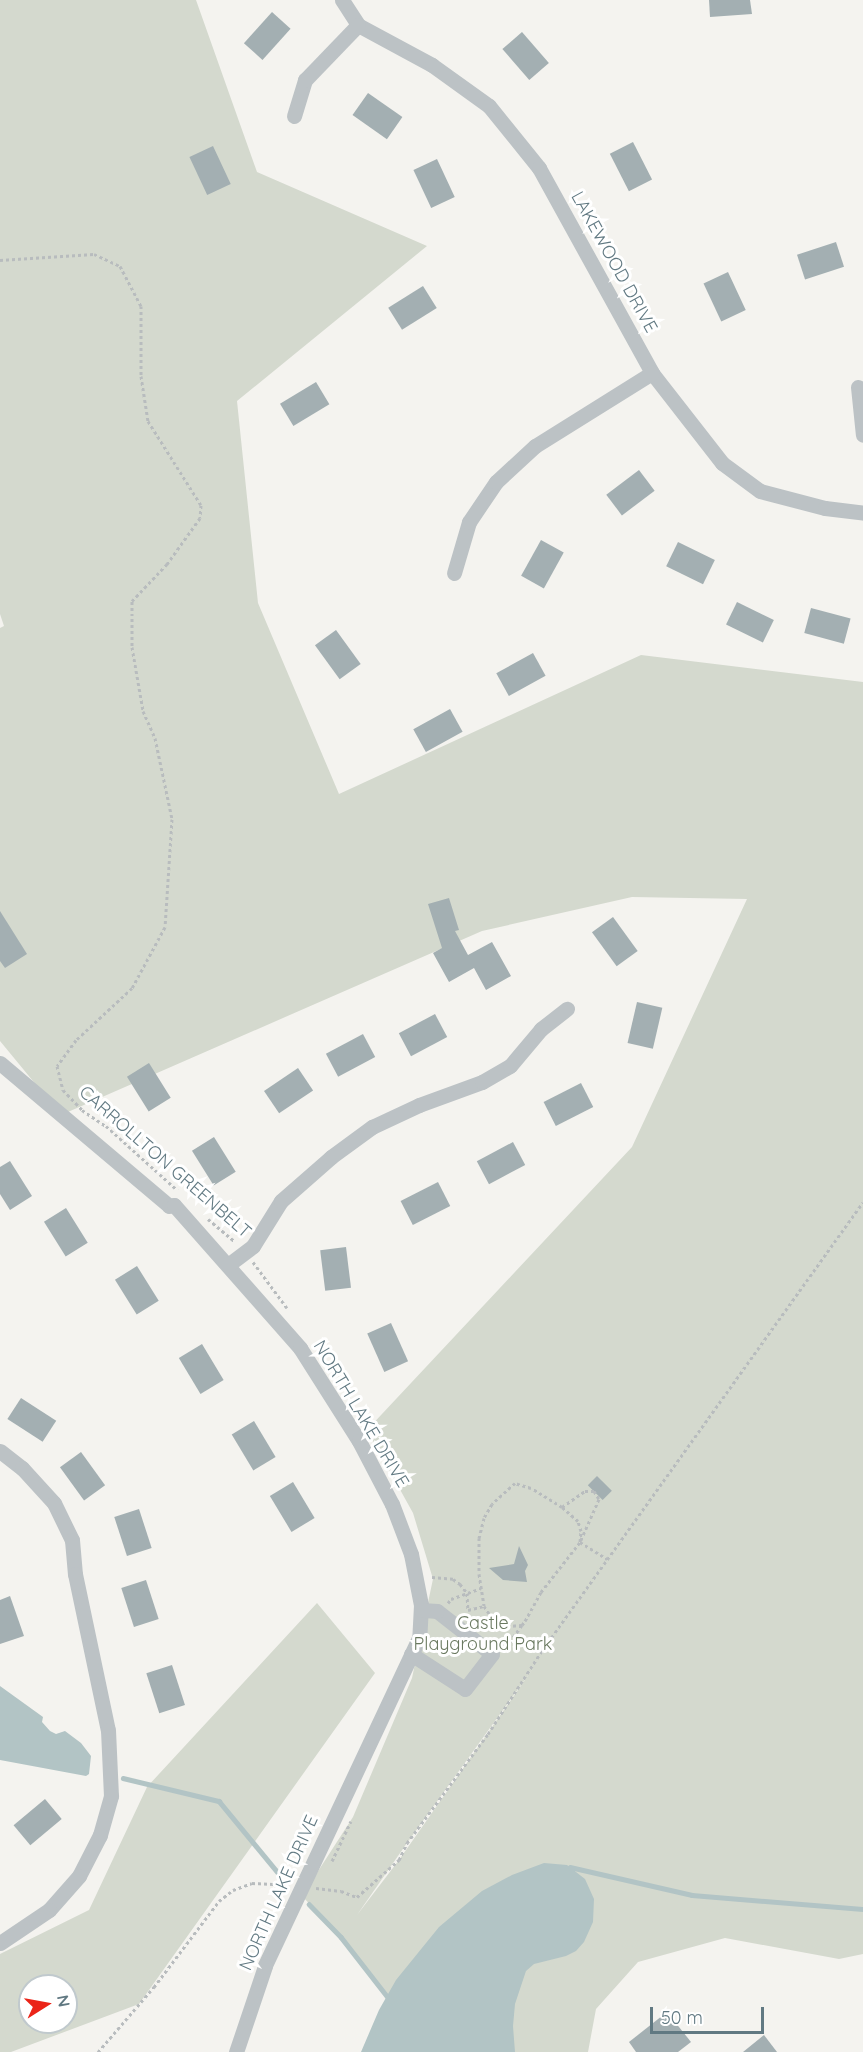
<!DOCTYPE html>
<style>
body{margin:0}
#map{position:relative;width:863px;height:2052px;overflow:hidden;background:#f4f3ef;font-family:Quicksand,sans-serif}
div>[style]{position:absolute}
.green>*{inset:0;background:#d4d9ce}
.water>*{inset:0;background:#b2c4c5}
.stream>*{height:4.5px;margin:-2.25px;padding:0 2.25px;transform-origin:2.25px;border-radius:2.25px;background:#b2c4c5}
.building>*{inset:0;background:#a3afb2;transform-origin:0 0}
.path>*{height:3px;margin-top:-1.5px;transform-origin:0;background:repeating-linear-gradient(90deg,#b8bcbe 0 3px,transparent 0 6px)}
.minor>*{height:15px;margin:-7.5px;padding:0 7.5px;transform-origin:7.5px;border-radius:7.5px;background:#bcc2c5}
span{translate:-50% -50%;white-space:nowrap;text-align:center;line-height:1.15;-webkit-text-stroke:6px #fff;paint-order:stroke}
.street-label{font-size:18px;color:#617982}
.park-label{font-size:18px;color:#6a7960}
.north{position:absolute;left:18px;top:1974px;width:60px;height:60px;box-sizing:border-box;background:#fff;border:2px solid #c0c9cd;border-radius:50%;rotate:79deg;font-size:16px;font-weight:700;line-height:24px;text-align:center;color:#617982}
.north::after{content:'';display:block;margin:auto;width:21px;height:27px;background:#eb2418;clip-path:polygon(50% 0,100% 100%,50% 72%,0 100%)}
.scale{position:absolute;left:650px;top:2007px;width:114px;height:27px;box-sizing:border-box;border:3px solid #617982;border-top:0;padding-left:8px;font-size:18px;line-height:21px;white-space:nowrap;color:#617982;-webkit-text-stroke:4px #fff;paint-order:stroke}
</style>
<div id="map">
<div class="green">
<div style="clip-path:polygon(evenodd,0 0,196px 0,257px 172px,427px 246px,237px 401px,258px 603px,339px 794px,641px 655px,863px 682px,863px 1954px,839px 1959px,725px 1938px,638px 1962px,596px 2009px,588px 2052px,493px 2052px,387px 1996px,341px 1937px,302px 1896px,353px 1817px,412px 1678px,433px 1579px,413px 1513px,367px 1430px,632px 1147px,747px 899px,632px 897px,482px 931px,61px 1115px,0 1041px,0 628px,4px 626px,0 614px,0 0,534px 1667px,399px 1860px,357px 1915px,407px 1843px,534px 1667px)"></div>
<div style="clip-path:polygon(evenodd,317px 1603px,375px 1673px,139px 2004px,11px 2052px,0 2052px,0 1954px,89px 1910px,147px 1787px,317px 1603px,30px 1986px,66px 1986px,66px 2022px,30px 2022px,30px 1986px)"></div>
</div>
<div class="water">
<div style="clip-path:polygon(0 1686px,43px 1717px,42px 1722px,50px 1731px,56px 1734px,65px 1731px,81px 1743px,91px 1756px,89px 1774px,86px 1776px,0 1760px)"></div>
<div style="clip-path:polygon(544px 1863px,567px 1865px,585px 1879px,594px 1899px,593px 1922px,584px 1942px,576px 1951px,566px 1956px,534px 1964px,526px 1971px,515px 2004px,513px 2026px,515px 2052px,361px 2052px,379px 2010px,396px 1980px,439px 1927px,482px 1891px,512px 1875px)"></div>
</div>
<div class="stream">
<div style="left:123px;top:1778px;width:99px;rotate:13.5deg"></div>
<div style="left:219px;top:1801px;width:96px;rotate:50.5deg"></div>
<div style="left:570px;top:1867px;width:125px;rotate:12.9deg"></div>
<div style="left:692px;top:1895px;width:172px;rotate:4.7deg"></div>
<div style="left:309px;top:1904px;width:46px;rotate:45.9deg"></div>
<div style="left:341px;top:1937px;width:75px;rotate:52.1deg"></div>
</div>
<div class="building">
<div style="clip-path:polygon(709px 0,750px 0,752px 14px,710px 17px)"></div>
<div style="left:272px;top:12px;width:25px;height:42px;rotate:42deg"></div>
<div style="left:522px;top:32px;width:41px;height:26px;rotate:49deg"></div>
<div style="left:368px;top:93px;width:42px;height:27px;rotate:35deg"></div>
<div style="left:633px;top:142px;width:42px;height:26px;rotate:63deg"></div>
<div style="left:213px;top:146px;width:42px;height:26px;rotate:65deg"></div>
<div style="left:437px;top:159px;width:42px;height:26px;rotate:65deg"></div>
<div style="left:836px;top:242px;width:26px;height:41px;rotate:72deg"></div>
<div style="left:728px;top:272px;width:42px;height:27px;rotate:65deg"></div>
<div style="left:423px;top:286px;width:26px;height:41px;rotate:58deg"></div>
<div style="left:316px;top:382px;width:26px;height:42px;rotate:59deg"></div>
<div style="left:639px;top:470px;width:26px;height:41px;rotate:53deg"></div>
<div style="left:541px;top:540px;width:26px;height:41px;rotate:29deg"></div>
<div style="left:678px;top:542px;width:41px;height:27px;rotate:26deg"></div>
<div style="left:737px;top:602px;width:41px;height:25px;rotate:26deg"></div>
<div style="left:811px;top:608px;width:41px;height:26px;rotate:15deg"></div>
<div style="left:336px;top:630px;width:42px;height:26px;rotate:54deg"></div>
<div style="left:533px;top:653px;width:26px;height:42px;rotate:61deg"></div>
<div style="left:450px;top:709px;width:26px;height:42px;rotate:61deg"></div>
<div style="clip-path:polygon(449px 898px,459px 930px,455px 931px,468px 955px,492px 942px,511px 976px,486px 990px,474px 968px,449px 982px,433px 953px,442px 948px,428px 904px)"></div>
<div style="clip-path:polygon(0 911px,27px 954px,5px 968px,0 961px)"></div>
<div style="left:613px;top:917px;width:42px;height:26px;rotate:54deg"></div>
<div style="left:637px;top:1002px;width:26px;height:42px;rotate:13deg"></div>
<div style="left:435px;top:1014px;width:26px;height:41px;rotate:62deg"></div>
<div style="left:363px;top:1034px;width:26px;height:42px;rotate:62deg"></div>
<div style="left:149px;top:1063px;width:41px;height:26px;rotate:58deg"></div>
<div style="left:298px;top:1068px;width:27px;height:41px;rotate:56deg"></div>
<div style="left:581px;top:1083px;width:27px;height:42px;rotate:63deg"></div>
<div style="left:214px;top:1137px;width:41px;height:26px;rotate:58deg"></div>
<div style="left:513px;top:1142px;width:26px;height:41px;rotate:62deg"></div>
<div style="clip-path:polygon(10px 1161px,32px 1196px,10px 1210px,0 1194px,0 1167px)"></div>
<div style="left:438px;top:1182px;width:27px;height:42px;rotate:63deg"></div>
<div style="left:66px;top:1208px;width:41px;height:26px;rotate:58deg"></div>
<div style="left:346px;top:1247px;width:41px;height:26px;rotate:83deg"></div>
<div style="left:137px;top:1266px;width:41px;height:26px;rotate:58deg"></div>
<div style="left:391px;top:1323px;width:42px;height:26px;rotate:66deg"></div>
<div style="left:202px;top:1344px;width:42px;height:27px;rotate:59deg"></div>
<div style="left:21px;top:1398px;width:42px;height:25px;rotate:33deg"></div>
<div style="left:254px;top:1421px;width:42px;height:26px;rotate:59deg"></div>
<div style="left:81px;top:1452px;width:41px;height:26px;rotate:54deg"></div>
<div style="left:597px;top:1476px;width:21px;height:13px;rotate:45deg"></div>
<div style="left:293px;top:1482px;width:42px;height:27px;rotate:59deg"></div>
<div style="left:139px;top:1509px;width:41px;height:26px;rotate:72deg"></div>
<div style="clip-path:polygon(519px 1546px,528px 1565px,525px 1571px,527px 1582px,503px 1580px,489px 1568px,514px 1564px)"></div>
<div style="left:146px;top:1580px;width:41px;height:26px;rotate:72deg"></div>
<div style="clip-path:polygon(10px 1596px,24px 1636px,0 1644px,0 1600px)"></div>
<div style="left:172px;top:1665px;width:42px;height:27px;rotate:72deg"></div>
<div style="left:45px;top:1799px;width:26px;height:41px;rotate:50deg"></div>
<div style="clip-path:polygon(667px 2012px,691px 2042px,678px 2052px,636px 2052px,629px 2042px)"></div>
<div style="clip-path:polygon(764px 2035px,777px 2052px,743px 2052px)"></div>
</div>
<div class="path">
<div style="left:0;top:260px;width:94px;rotate:-3.7deg"></div>
<div style="left:94px;top:254px;width:29px;rotate:25deg"></div>
<div style="left:120px;top:266px;width:45px;rotate:62.3deg"></div>
<div style="left:141px;top:306px;width:70px;rotate:90deg"></div>
<div style="left:141px;top:376px;width:46px;rotate:81.2deg"></div>
<div style="left:148px;top:421px;width:99px;rotate:57.8deg"></div>
<div style="left:201px;top:505px;width:13px;rotate:94deg"></div>
<div style="left:200px;top:518px;width:57px;rotate:125.7deg"></div>
<div style="left:167px;top:564px;width:51px;rotate:133.4deg"></div>
<div style="left:132px;top:601px;width:46px;rotate:90deg"></div>
<div style="left:132px;top:647px;width:65px;rotate:80.2deg"></div>
<div style="left:143px;top:711px;width:30px;rotate:66deg"></div>
<div style="left:155px;top:738px;width:83px;rotate:78.1deg"></div>
<div style="left:172px;top:819px;width:108px;rotate:93.7deg"></div>
<div style="left:165px;top:927px;width:69px;rotate:118.4deg"></div>
<div style="left:132px;top:988px;width:76px;rotate:137.1deg"></div>
<div style="left:76px;top:1040px;width:32px;rotate:126deg"></div>
<div style="left:57px;top:1066px;width:25px;rotate:76deg"></div>
<div style="left:63px;top:1090px;width:28px;rotate:46deg"></div>
<div style="left:82px;top:1110px;width:29px;rotate:34deg"></div>
<div style="left:106px;top:1126px;width:96px;rotate:42deg"></div>
<div style="left:208px;top:1219px;width:35px;rotate:40deg"></div>
<div style="left:253px;top:1262px;width:57px;rotate:53.5deg"></div>
<div style="left:562px;top:1507px;width:28px;rotate:-35deg"></div>
<div style="left:585px;top:1491px;width:9px"></div>
<div style="left:594px;top:1491px;width:9px;rotate:58deg"></div>
<div style="left:599px;top:1499px;width:47px;rotate:113.8deg"></div>
<div style="left:580px;top:1542px;width:32px;rotate:32deg"></div>
<div style="left:432px;top:1577px;width:21px;rotate:5deg"></div>
<div style="left:453px;top:1579px;width:9px;rotate:36deg"></div>
<div style="left:460px;top:1584px;width:11px;rotate:52deg"></div>
<div style="left:467px;top:1593px;width:17px;rotate:87deg"></div>
<div style="left:448px;top:1603px;width:5px;rotate:-53deg"></div>
<div style="left:451px;top:1599px;width:32px;rotate:-20deg"></div>
<div style="left:468px;top:1610px;width:16px;rotate:-14deg"></div>
<div style="left:505px;top:1647px;width:1px"></div>
<div style="left:506px;top:1647px;width:27px;rotate:-54deg"></div>
<div style="left:522px;top:1625px;width:5px;rotate:-53deg"></div>
<div style="left:525px;top:1621px;width:33px;rotate:-61deg"></div>
<div style="left:541px;top:1592px;width:63px;rotate:-52deg"></div>
<div style="left:580px;top:1542px;width:11px;rotate:-85deg"></div>
<div style="left:581px;top:1531px;width:10px;rotate:-107deg"></div>
<div style="left:578px;top:1521px;width:21px;rotate:-139deg"></div>
<div style="left:562px;top:1507px;width:36px;rotate:-148deg"></div>
<div style="left:531px;top:1488px;width:17px;rotate:-163deg"></div>
<div style="left:515px;top:1483px;width:31px;rotate:138deg"></div>
<div style="left:492px;top:1504px;width:16px;rotate:120deg"></div>
<div style="left:484px;top:1518px;width:21px;rotate:104deg"></div>
<div style="left:479px;top:1538px;width:36px;rotate:90deg"></div>
<div style="left:479px;top:1574px;width:32px;rotate:81deg"></div>
<div style="left:484px;top:1606px;width:18px;rotate:56deg"></div>
<div style="left:494px;top:1621px;width:14px;rotate:21deg"></div>
<div style="left:507px;top:1626px;width:15px;rotate:-4deg"></div>
<div style="left:332px;top:1861px;width:44px;rotate:-64.6deg"></div>
<div style="left:316px;top:1888px;width:25px;rotate:7deg"></div>
<div style="left:341px;top:1891px;width:17px;rotate:21deg"></div>
<div style="left:357px;top:1897px;width:56px;rotate:-41.4deg"></div>
<div style="left:399px;top:1860px;width:19px;rotate:-65deg"></div>
<div style="left:407px;top:1843px;width:136px;rotate:-53.4deg"></div>
<div style="left:488px;top:1734px;width:98px;rotate:-57.1deg"></div>
<div style="left:541px;top:1652px;width:553px;rotate:-54.41deg"></div>
<div style="left:98px;top:2052px;width:86px;rotate:-49.3deg"></div>
<div style="left:154px;top:1987px;width:108px;rotate:-52.9deg"></div>
<div style="left:219px;top:1901px;width:18px;rotate:-38deg"></div>
<div style="left:233px;top:1890px;width:20px;rotate:-20deg"></div>
<div style="left:252px;top:1883px;width:35px;rotate:3deg"></div>
</div>
<div class="minor">
<div style="left:342px;top:0;width:30px;rotate:57deg"></div>
<div style="left:358px;top:25px;width:84px;rotate:28.4deg"></div>
<div style="left:432px;top:65px;width:70px;rotate:35.7deg"></div>
<div style="left:489px;top:106px;width:80px;rotate:51.1deg"></div>
<div style="left:539px;top:168px;width:234px;rotate:61.1deg"></div>
<div style="left:652px;top:373px;width:114px;rotate:52.1deg"></div>
<div style="left:722px;top:463px;width:47px;rotate:36.4deg"></div>
<div style="left:760px;top:491px;width:67px;rotate:14.7deg"></div>
<div style="left:825px;top:508px;width:38px;rotate:7deg"></div>
<div style="left:294px;top:116px;width:38px;rotate:-73deg"></div>
<div style="left:305px;top:80px;width:76px;rotate:-46.1deg"></div>
<div style="left:858px;top:387px;width:48px;rotate:84.1deg"></div>
<div style="left:454px;top:573px;width:53px;rotate:-73.6deg"></div>
<div style="left:469px;top:522px;width:48px;rotate:-56deg"></div>
<div style="left:496px;top:482px;width:53px;rotate:-42.7deg"></div>
<div style="left:535px;top:446px;width:138px;rotate:-32deg"></div>
<div style="left:0;top:1063px;width:221px;rotate:40.2deg"></div>
<div style="left:169px;top:1206px;width:5px;rotate:-11deg"></div>
<div style="left:174px;top:1205px;width:191px;rotate:48.6deg"></div>
<div style="left:300px;top:1348px;width:110px;rotate:57.6deg"></div>
<div style="left:359px;top:1441px;width:71px;rotate:62.4deg"></div>
<div style="left:392px;top:1504px;width:53px;rotate:69.2deg"></div>
<div style="left:411px;top:1554px;width:52px;rotate:78.9deg"></div>
<div style="left:421px;top:1605px;width:33px;rotate:93deg"></div>
<div style="left:419px;top:1638px;width:362px;rotate:115.2deg"></div>
<div style="left:265px;top:1966px;width:91px;rotate:108.6deg"></div>
<div style="left:228px;top:1265px;width:31px;rotate:-37deg"></div>
<div style="left:253px;top:1246px;width:53px;rotate:-58.1deg"></div>
<div style="left:281px;top:1201px;width:67px;rotate:-41.3deg"></div>
<div style="left:331px;top:1157px;width:51px;rotate:-36.2deg"></div>
<div style="left:372px;top:1127px;width:52px;rotate:-25.1deg"></div>
<div style="left:419px;top:1105px;width:67px;rotate:-20.1deg"></div>
<div style="left:482px;top:1082px;width:32px;rotate:-30deg"></div>
<div style="left:510px;top:1066px;width:48px;rotate:-50deg"></div>
<div style="left:541px;top:1029px;width:33px;rotate:-38deg"></div>
<div style="left:0;top:1451px;width:28px;rotate:38deg"></div>
<div style="left:22px;top:1468px;width:47px;rotate:47.6deg"></div>
<div style="left:54px;top:1503px;width:41px;rotate:64.1deg"></div>
<div style="left:72px;top:1540px;width:34px;rotate:85deg"></div>
<div style="left:75px;top:1574px;width:159px;rotate:78.1deg"></div>
<div style="left:108px;top:1730px;width:66px;rotate:87.4deg"></div>
<div style="left:111px;top:1796px;width:41px;rotate:105.8deg"></div>
<div style="left:100px;top:1835px;width:46px;rotate:117.1deg"></div>
<div style="left:79px;top:1876px;width:45px;rotate:131.4deg"></div>
<div style="left:49px;top:1910px;width:59px;rotate:146deg"></div>
<div style="left:411px;top:1654px;width:64px;rotate:32.9deg"></div>
<div style="left:465px;top:1689px;width:44px;rotate:-52.4deg"></div>
<div style="left:492px;top:1654px;width:70px;rotate:-142deg"></div>
<div style="left:437px;top:1611px;width:16px;rotate:-176deg"></div>
</div>
<div class="street-label">
<span style="left:614px;top:262px;rotate:61deg">LAKEWOOD DRIVE</span>
<span style="left:165px;top:1162px;rotate:41deg">CARROLLTON GREENBELT</span>
<span style="left:361px;top:1414px;rotate:59deg">NORTH LAKE DRIVE</span>
<span style="left:279px;top:1893px;rotate:-66deg">NORTH LAKE DRIVE</span>
</div>
<div class="park-label">
<span style="left:483px;top:1634px">Castle<br>Playground Park</span>
</div>
<div class="north">N</div>
<div class="scale">50 m</div>
</div>
